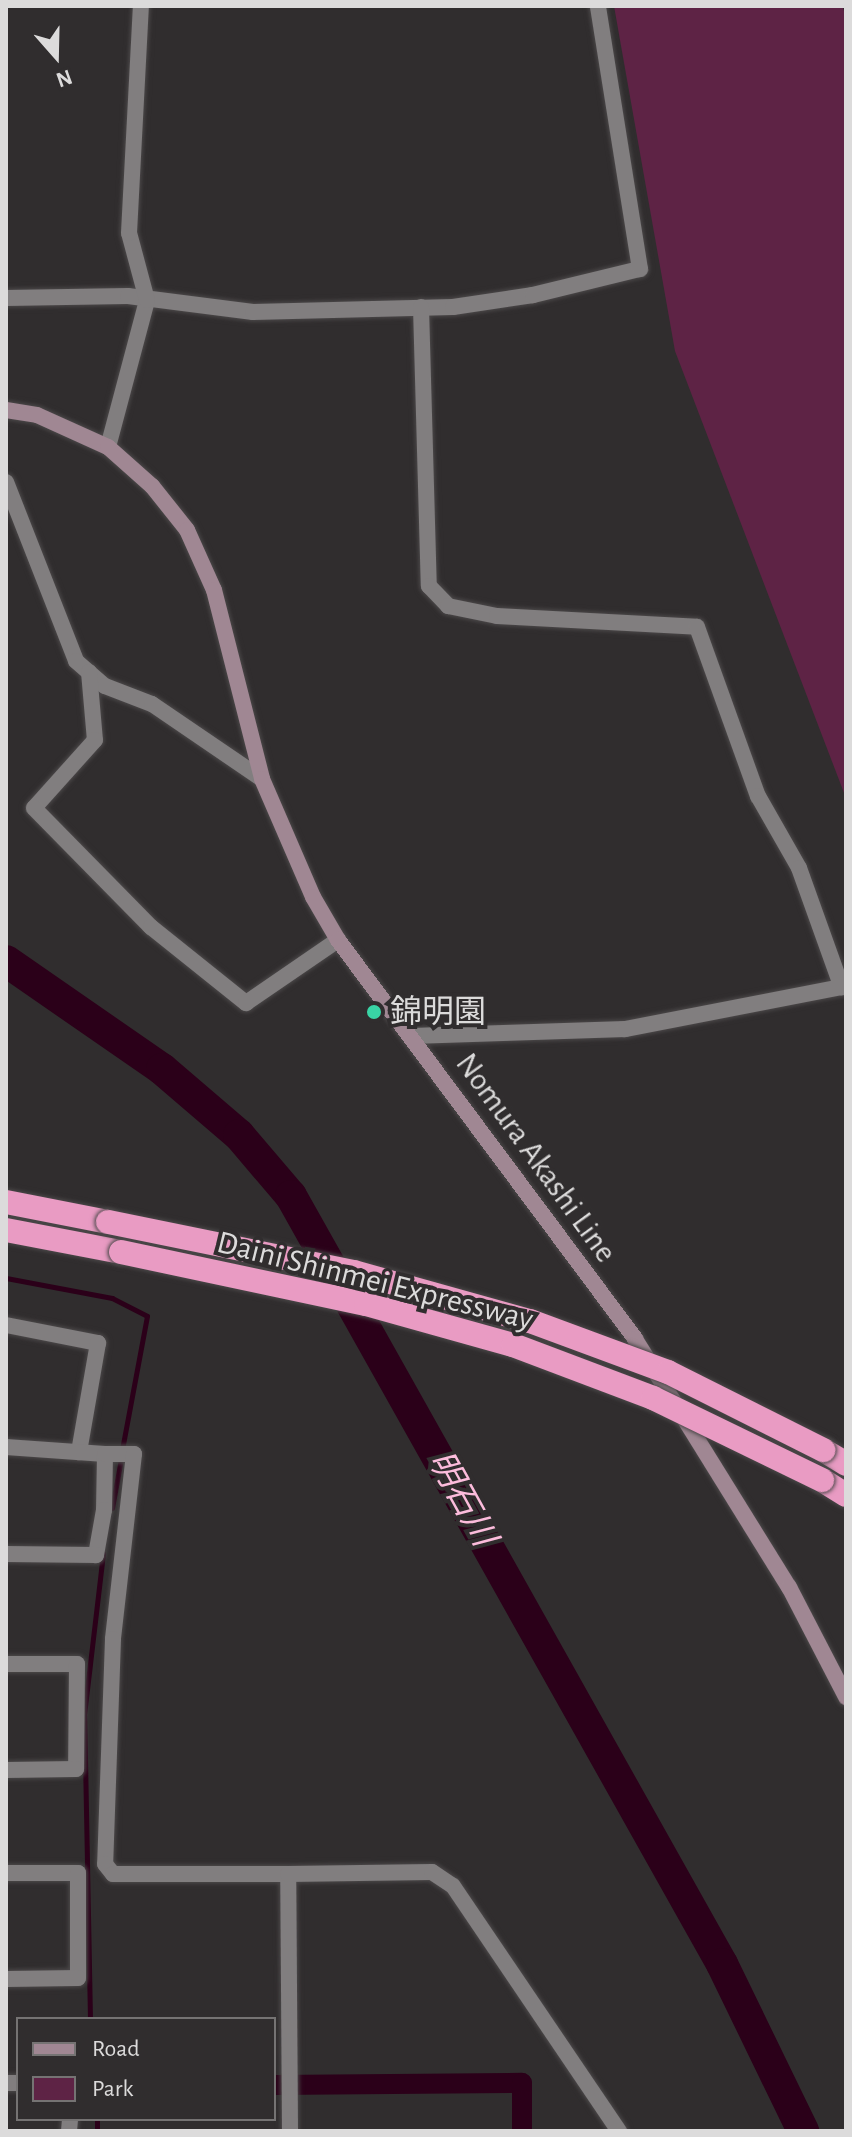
<!DOCTYPE html>
<meta charset="utf-8">
<style>
body{margin:0}
#map{position:relative;width:852px;height:2137px;overflow:hidden;background:#302d2e;font-family:"Alegreya Sans","Noto Sans JP",sans-serif}
div>[style]{position:absolute}
.green>*{inset:0;background:#5e2345}
.stream>*{height:5px;margin:-2.5px;padding:0 2.5px;transform-origin:2.5px;border-radius:2.5px;background:#2b0019}
.canal>*{height:20px;margin:-10px;padding:0 10px;transform-origin:10px;border-radius:10px;background:#2b0019}
.river>*{height:32px;margin:-16px;padding:0 16px;transform-origin:16px;border-radius:16px;background:#2b0019}
.roads{filter:drop-shadow(0 0 2px #4b4849) drop-shadow(0 0 2px #4b4849)}
.minor>*{height:16px;margin:-8px;padding:0 8px;transform-origin:8px;border-radius:8px;background:#817e7f}
.secondary>*{height:16px;margin:-8px;padding:0 8px;transform-origin:8px;border-radius:8px;background:#a08793}
.motorway>*{height:24px;margin:-12px;padding:0 12px;transform-origin:12px;border-radius:12px;background:#e99bc3}
.bridges{filter:drop-shadow(0 0 2px #4b4849) drop-shadow(0 0 2px #4b4849)}
.motorway-bridge>*{height:24px;margin:-12px;padding:0 12px;transform-origin:12px;border-radius:12px;background:#e99bc3}
.dots>*{width:22px;height:22px;translate:-50% -50%;box-sizing:border-box;border:4px solid #302d2e;border-radius:50%}
span{translate:-50% -50%;white-space:nowrap;text-align:center;line-height:1.15;-webkit-text-stroke:8px #302d2e;paint-order:stroke}
.poi-label{font-size:32px;color:#dcdbdb}
.left{translate:0 -50%;text-align:left}
.street-label{font-size:32px;color:#dcdbdb}
.water-label{font-size:34px;color:#fcbcdc;font-style:italic}
.frame{position:absolute;inset:0;border:8px solid #dcdbdb;pointer-events:none}
.legend{position:absolute;left:16px;top:2017px;width:260px;height:104px;box-sizing:border-box;background:#302d2e;border:2px solid #757373;margin:0;padding:10px 14px;list-style:none;font-size:24px;color:#dcdbdb}
.legend li{display:flex;align-items:center;gap:16px;height:40px}
.legend b{width:40px;border:2px solid #757373}
.north{position:absolute;left:16px;top:16px;width:80px;height:80px;-webkit-text-stroke:6px #302d2e;paint-order:stroke;rotate:160deg;font-size:22px;font-weight:700;line-height:32px;text-align:center;color:#dcdbdb}
.north::after{content:'';display:block;margin:auto;width:28px;height:36px;background:#dcdbdb;clip-path:polygon(50% 0,100% 100%,50% 72%,0 100%)}
</style>
<div id="map">
<div class="green">
<div style="clip-path:polygon(614px 6px,842px 6px,846px 16px,846px 798px,675px 351px)"></div>
</div>
<div class="stream">
<div style="left:6px;top:1278px;width:108px;rotate:10.7deg"></div>
<div style="left:112px;top:1298px;width:39px;rotate:27deg"></div>
<div style="left:147px;top:1316px;width:135px;rotate:100.6deg"></div>
<div style="left:112px;top:1508px;width:50px;rotate:-79.6deg"></div>
<div style="left:90px;top:2019px;width:304px;rotate:-91.1deg"></div>
<div style="left:84px;top:1715px;width:163px;rotate:-83.3deg"></div>
<div style="left:97px;top:2119px;width:12px;rotate:90deg"></div>
</div>
<div class="canal">
<div style="left:274px;top:2085px;width:248px;rotate:-0.5deg"></div>
<div style="left:522px;top:2083px;width:48px;rotate:90deg"></div>
</div>
<div class="river">
<div style="left:6px;top:961px;width:190px;rotate:34.7deg"></div>
<div style="left:162px;top:1069px;width:101px;rotate:40.6deg"></div>
<div style="left:239px;top:1135px;width:80px;rotate:49.6deg"></div>
<div style="left:291px;top:1196px;width:881px;rotate:60.7deg"></div>
<div style="left:722px;top:1964px;width:186px;rotate:64.1deg"></div>
</div>
<div class="roads">
<div class="minor">
<div style="left:6px;top:298px;width:122px;rotate:-0.9deg"></div>
<div style="left:128px;top:296px;width:126px;rotate:7.3deg"></div>
<div style="left:253px;top:312px;width:200px;rotate:-1.4deg"></div>
<div style="left:453px;top:307px;width:81px;rotate:-8.5deg"></div>
<div style="left:533px;top:295px;width:110px;rotate:-13.7deg"></div>
<div style="left:640px;top:269px;width:266px;rotate:-99.1deg"></div>
<div style="left:421px;top:307px;width:279px;rotate:88.4deg"></div>
<div style="left:429px;top:586px;width:28px;rotate:46deg"></div>
<div style="left:448px;top:606px;width:50px;rotate:11.5deg"></div>
<div style="left:497px;top:616px;width:200px;rotate:3.1deg"></div>
<div style="left:697px;top:627px;width:180px;rotate:70.2deg"></div>
<div style="left:758px;top:796px;width:83px;rotate:60.3deg"></div>
<div style="left:799px;top:868px;width:127px;rotate:70.3deg"></div>
<div style="left:108px;top:447px;width:152px;rotate:-75.1deg"></div>
<div style="left:147px;top:300px;width:69px;rotate:-105deg"></div>
<div style="left:129px;top:233px;width:227px;rotate:-87deg"></div>
<div style="left:6px;top:482px;width:192px;rotate:68.6deg"></div>
<div style="left:76px;top:661px;width:38px;rotate:41deg"></div>
<div style="left:105px;top:686px;width:50px;rotate:21deg"></div>
<div style="left:152px;top:704px;width:133px;rotate:34.3deg"></div>
<div style="left:89px;top:672px;width:68px;rotate:85deg"></div>
<div style="left:95px;top:740px;width:91px;rotate:131.9deg"></div>
<div style="left:34px;top:808px;width:167px;rotate:45.5deg"></div>
<div style="left:151px;top:927px;width:122px;rotate:38.7deg"></div>
<div style="left:246px;top:1003px;width:112px;rotate:-34.4deg"></div>
<div style="left:412px;top:1036px;width:213px;rotate:-1.9deg"></div>
<div style="left:625px;top:1029px;width:225px;rotate:-11deg"></div>
<div style="left:6px;top:1325px;width:94px;rotate:11.1deg"></div>
<div style="left:98px;top:1343px;width:111px;rotate:99.9deg"></div>
<div style="left:6px;top:1447px;width:99px;rotate:4deg"></div>
<div style="left:105px;top:1454px;width:56px;rotate:91deg"></div>
<div style="left:104px;top:1510px;width:46px;rotate:100.1deg"></div>
<div style="left:96px;top:1555px;width:90px;rotate:-179.4deg"></div>
<div style="left:105px;top:1454px;width:29px"></div>
<div style="left:134px;top:1454px;width:186px;rotate:96.5deg"></div>
<div style="left:113px;top:1639px;width:225px;rotate:92deg"></div>
<div style="left:105px;top:1864px;width:13px;rotate:51deg"></div>
<div style="left:113px;top:1874px;width:175px"></div>
<div style="left:6px;top:1664px;width:71px"></div>
<div style="left:77px;top:1664px;width:105px;rotate:90.5deg"></div>
<div style="left:76px;top:1769px;width:70px;rotate:179.2deg"></div>
<div style="left:6px;top:1873px;width:72px"></div>
<div style="left:78px;top:1873px;width:105px;rotate:90deg"></div>
<div style="left:78px;top:1978px;width:72px;rotate:179.2deg"></div>
<div style="left:6px;top:2083px;width:12px"></div>
<div style="left:69px;top:2131px;width:12px;rotate:-85deg"></div>
<div style="left:290px;top:2131px;width:257px;rotate:-90.4deg"></div>
<div style="left:288px;top:1874px;width:144px;rotate:-0.8deg"></div>
<div style="left:432px;top:1872px;width:25px;rotate:34deg"></div>
<div style="left:453px;top:1886px;width:296px;rotate:55.9deg"></div>
</div>
<div class="secondary">
<div style="left:6px;top:410px;width:31px;rotate:9deg"></div>
<div style="left:37px;top:415px;width:78px;rotate:24.3deg"></div>
<div style="left:108px;top:447px;width:59px;rotate:41.6deg"></div>
<div style="left:152px;top:486px;width:56px;rotate:51.5deg"></div>
<div style="left:187px;top:530px;width:66px;rotate:65.8deg"></div>
<div style="left:214px;top:590px;width:195px;rotate:75.7deg"></div>
<div style="left:262px;top:779px;width:129px;rotate:66.6deg"></div>
<div style="left:313px;top:897px;width:50px;rotate:59.8deg"></div>
<div style="left:338px;top:940px;width:497px;rotate:53.3deg"></div>
<div style="left:635px;top:1339px;width:292px;rotate:58.2deg"></div>
<div style="left:789px;top:1587px;width:124px;rotate:62.6deg"></div>
</div>
<div class="motorway">
<div style="left:6px;top:1202px;width:104px;rotate:11.1deg"></div>
<div style="left:6px;top:1230px;width:117px;rotate:10.8deg"></div>
<div style="left:823px;top:1450px;width:27px;rotate:31deg"></div>
<div style="left:822px;top:1480px;width:28px;rotate:32deg"></div>
</div>
</div>
<div class="bridges">
<div class="motorway-bridge">
<div style="left:108px;top:1222px;width:251px;rotate:11.5deg"></div>
<div style="left:354px;top:1272px;width:183px;rotate:15.6deg"></div>
<div style="left:530px;top:1321px;width:147px;rotate:20.3deg"></div>
<div style="left:668px;top:1372px;width:174px;rotate:26.7deg"></div>
<div style="left:121px;top:1252px;width:250px;rotate:12deg"></div>
<div style="left:366px;top:1304px;width:153px;rotate:15.6deg"></div>
<div style="left:513px;top:1345px;width:150px;rotate:20.7deg"></div>
<div style="left:653px;top:1398px;width:188px;rotate:25.9deg"></div>
</div>
</div>
<div class="dots">
<div style="left:374px;top:1012px;background:#39d4a5"></div>
</div>
<div class="poi-label">
<span class="left" style="left:390px;top:1012px">錦明園</span>
</div>
<div class="street-label">
<span style="left:536px;top:1158px;rotate:54deg">Nomura Akashi Line</span>
<span style="left:375px;top:1281px;rotate:14deg">Daini Shinmei Expressway</span>
</div>
<div class="water-label">
<span style="left:461px;top:1499px;rotate:61deg">明石川</span>
</div>
<div class="frame"></div>
<ul class="legend">
<li><b style="height:10px;background:#a08793"></b>Road</li>
<li><b style="height:22px;background:#5e2345"></b>Park</li>
</ul>
<div class="north">N</div>
</div>
